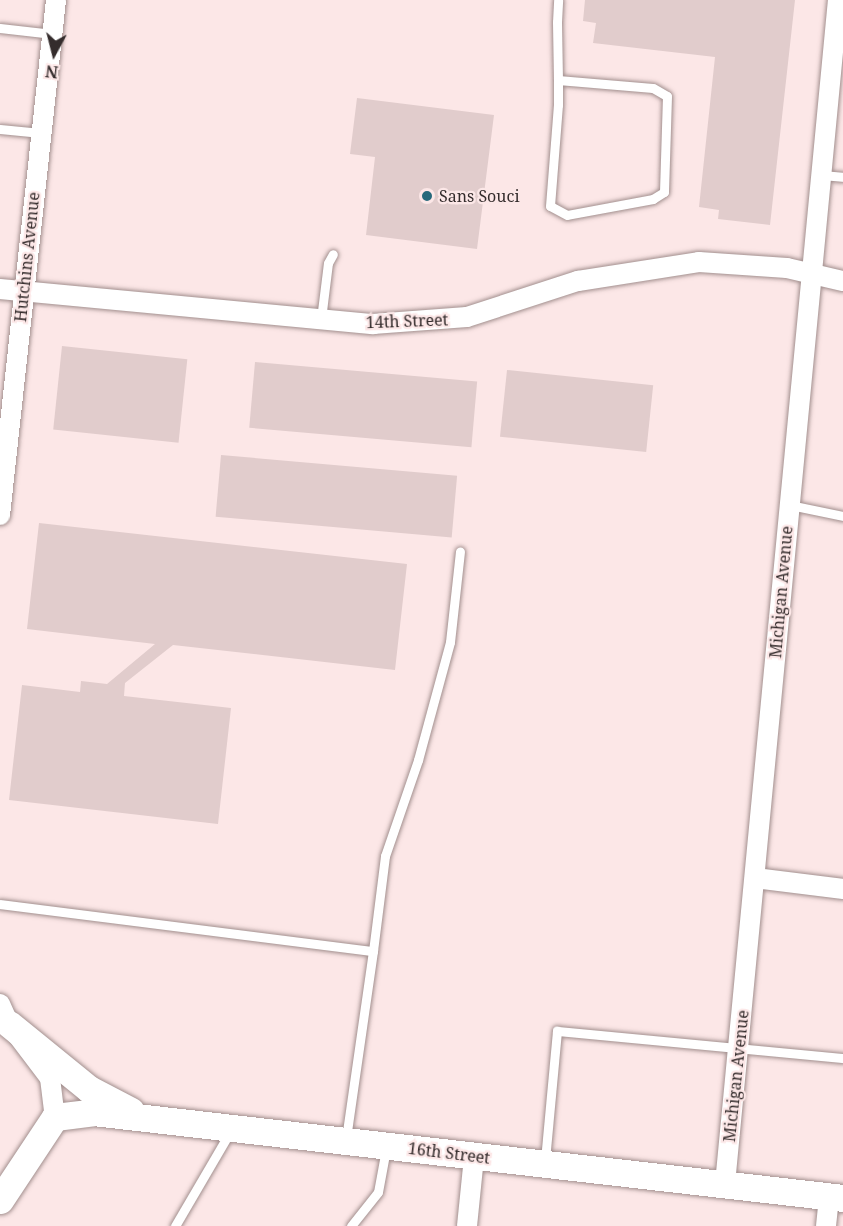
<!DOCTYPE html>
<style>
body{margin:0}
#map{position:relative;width:843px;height:1226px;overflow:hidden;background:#fce7e7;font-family:"Noto Serif",serif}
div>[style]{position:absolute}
.building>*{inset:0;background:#e1cccc;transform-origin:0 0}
.roads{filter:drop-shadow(0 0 2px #a28f8e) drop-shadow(0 0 2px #a28f8e)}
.lane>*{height:9px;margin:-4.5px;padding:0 4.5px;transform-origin:4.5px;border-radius:4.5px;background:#fff}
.street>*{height:20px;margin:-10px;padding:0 10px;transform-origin:10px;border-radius:10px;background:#fff}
.secondary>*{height:27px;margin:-13.5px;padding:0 13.5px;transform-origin:13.5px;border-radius:13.5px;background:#fff}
.dots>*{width:16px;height:16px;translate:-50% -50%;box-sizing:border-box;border:3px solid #fce7e7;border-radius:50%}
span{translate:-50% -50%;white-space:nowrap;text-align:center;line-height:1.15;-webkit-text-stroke:4.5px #fce7e7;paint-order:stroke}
.poi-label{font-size:16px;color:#342c2c}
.left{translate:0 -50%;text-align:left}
.street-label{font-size:16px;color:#342c2c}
.north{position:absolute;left:24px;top:24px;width:60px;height:60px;-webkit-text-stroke:4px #fce7e7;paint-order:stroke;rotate:187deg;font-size:16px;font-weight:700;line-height:24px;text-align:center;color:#342c2c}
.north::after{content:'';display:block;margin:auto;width:21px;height:27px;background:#342c2c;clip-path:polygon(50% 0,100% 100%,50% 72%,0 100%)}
</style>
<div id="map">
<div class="building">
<div style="clip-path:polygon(585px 0,795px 0,770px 225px,718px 219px,719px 210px,699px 207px,715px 57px,593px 43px,596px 23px,583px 21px)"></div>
<div style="clip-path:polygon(357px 98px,494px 115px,477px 249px,366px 235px,375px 157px,350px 154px)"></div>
<div style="left:62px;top:346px;width:126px;height:84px;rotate:6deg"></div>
<div style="left:255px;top:362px;width:223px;height:66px;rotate:5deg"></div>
<div style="left:507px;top:370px;width:147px;height:67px;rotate:6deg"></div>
<div style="left:221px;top:455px;width:237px;height:62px;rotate:5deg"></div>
<div style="clip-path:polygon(39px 523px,407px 564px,395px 670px,173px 645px,125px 683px,124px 696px,231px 708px,218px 824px,9px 800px,22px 685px,80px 692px,81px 681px,107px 684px,155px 644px,27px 629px)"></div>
</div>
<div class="roads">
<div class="lane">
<div style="left:0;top:28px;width:53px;rotate:6.5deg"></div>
<div style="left:558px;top:80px;width:95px;rotate:4.8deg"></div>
<div style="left:653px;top:88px;width:16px;rotate:30deg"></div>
<div style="left:667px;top:96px;width:96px;rotate:91.8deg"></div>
<div style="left:664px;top:192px;width:13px;rotate:148deg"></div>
<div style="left:653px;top:199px;width:87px;rotate:169.5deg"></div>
<div style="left:567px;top:215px;width:19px;rotate:-152deg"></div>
<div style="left:550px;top:206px;width:101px;rotate:-85.5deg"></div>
<div style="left:558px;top:105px;width:25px;rotate:-90deg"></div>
<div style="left:558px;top:80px;width:58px;rotate:-91deg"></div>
<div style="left:557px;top:22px;width:22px;rotate:-87deg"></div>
<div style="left:0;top:129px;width:41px;rotate:5.6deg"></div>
<div style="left:821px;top:175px;width:22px;rotate:5deg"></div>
<div style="left:321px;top:319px;width:56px;rotate:-82.9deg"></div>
<div style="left:328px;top:263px;width:10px;rotate:-61deg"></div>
<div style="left:790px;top:505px;width:54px;rotate:11.7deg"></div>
<div style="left:0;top:904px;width:376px;rotate:7.2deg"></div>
<div style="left:373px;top:951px;width:189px;rotate:98.2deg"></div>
<div style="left:373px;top:951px;width:96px;rotate:-82.8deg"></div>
<div style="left:385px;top:856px;width:102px;rotate:-71deg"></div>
<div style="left:418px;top:760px;width:122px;rotate:-74.8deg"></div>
<div style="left:450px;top:642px;width:91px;rotate:-83.7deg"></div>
<div style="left:545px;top:1160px;width:130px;rotate:-84.7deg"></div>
<div style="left:557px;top:1031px;width:287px;rotate:5.4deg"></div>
<div style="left:175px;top:1226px;width:109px;rotate:-59.7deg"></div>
<div style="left:351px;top:1226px;width:43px;rotate:-51.5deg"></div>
<div style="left:378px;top:1192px;width:44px;rotate:-79.5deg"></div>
</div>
<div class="street">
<div style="left:0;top:289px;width:375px;rotate:5.4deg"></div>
<div style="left:373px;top:324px;width:94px;rotate:-4.3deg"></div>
<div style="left:467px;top:317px;width:117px;rotate:-18deg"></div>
<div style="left:578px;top:281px;width:122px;rotate:-8.9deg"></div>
<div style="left:699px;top:262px;width:88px;rotate:3.9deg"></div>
<div style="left:787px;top:268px;width:57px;rotate:13.1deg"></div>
<div style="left:0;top:515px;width:518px;rotate:-83.79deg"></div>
<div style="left:755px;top:878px;width:89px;rotate:7.1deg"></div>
<div style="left:0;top:1004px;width:22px;rotate:66deg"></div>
<div style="left:9px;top:1024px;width:68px;rotate:52.8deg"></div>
<div style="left:50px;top:1078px;width:39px;rotate:83deg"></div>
<div style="left:725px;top:1184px;width:1189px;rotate:-84.55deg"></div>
<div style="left:467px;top:1226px;width:69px;rotate:-84.2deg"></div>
<div style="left:826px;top:1226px;width:29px;rotate:-84deg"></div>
</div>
<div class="secondary">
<div style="left:9px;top:1024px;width:103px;rotate:39.1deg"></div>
<div style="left:89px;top:1089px;width:47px;rotate:27.6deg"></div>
<div style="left:0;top:1200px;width:100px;rotate:-56.5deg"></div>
<div style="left:55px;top:1117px;width:38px;rotate:-7deg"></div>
<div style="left:93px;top:1112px;width:755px;rotate:6.54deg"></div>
</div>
</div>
<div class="dots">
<div style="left:427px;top:196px;background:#26697b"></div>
</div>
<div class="poi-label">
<span class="left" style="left:439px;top:196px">Sans Souci</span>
</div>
<div class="street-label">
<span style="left:27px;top:257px;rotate:-84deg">Hutchins Avenue</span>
<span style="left:407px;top:321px;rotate:-2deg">14th Street</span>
<span style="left:781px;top:592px;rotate:-85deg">Michigan Avenue</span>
<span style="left:736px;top:1076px;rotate:-84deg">Michigan Avenue</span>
<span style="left:449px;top:1153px;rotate:7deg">16th Street</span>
</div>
<div class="north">N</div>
</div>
